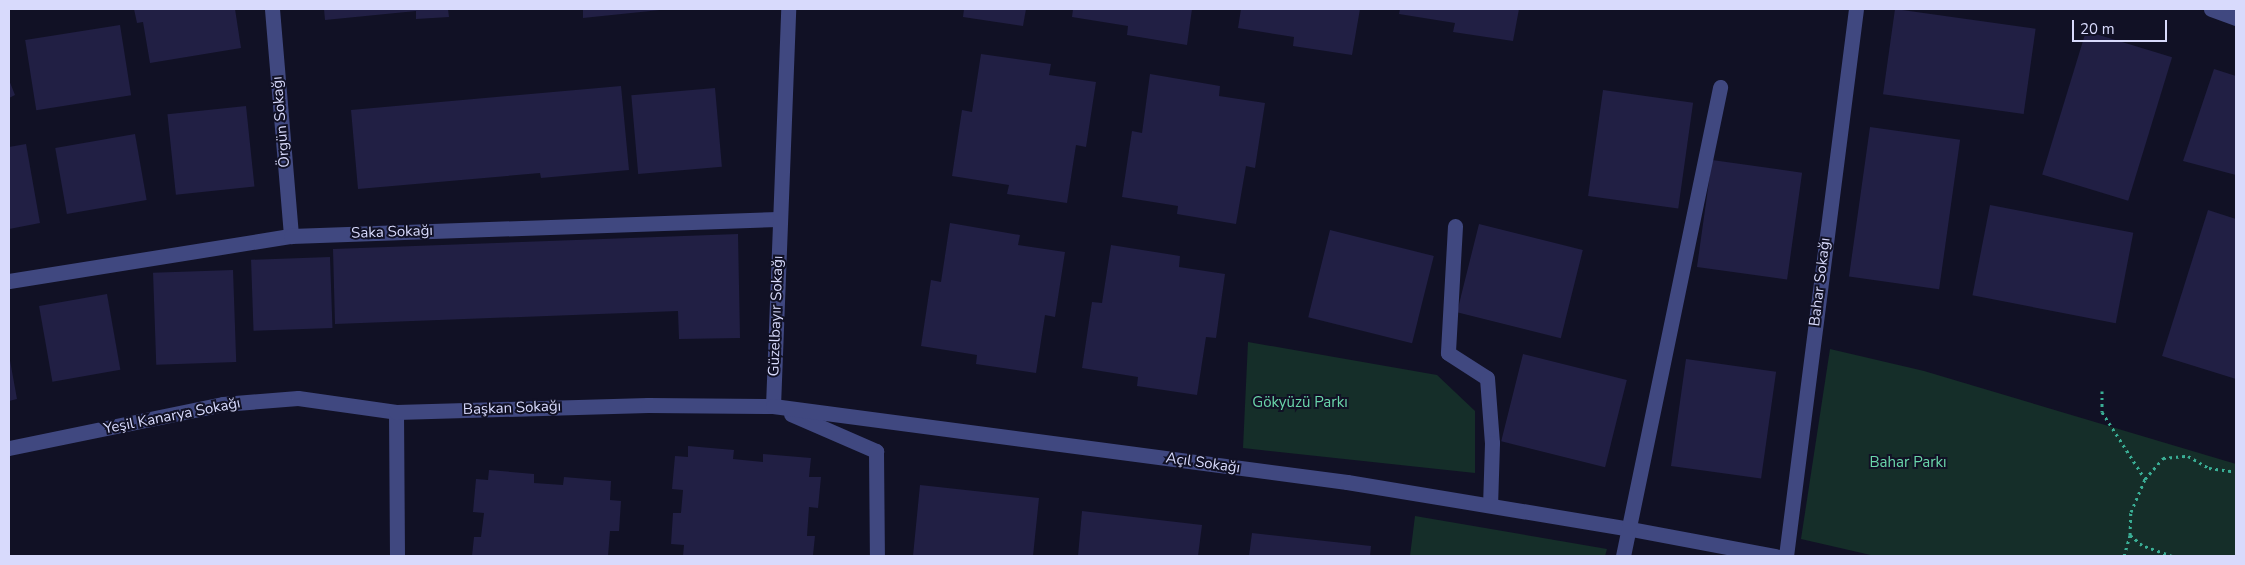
<!DOCTYPE html>
<meta charset="utf-8">
<style>
body{margin:0}
#map{position:relative;width:2245px;height:565px;overflow:hidden;background:#111125;font-family:"Nunito Sans",sans-serif}
div>[style]{position:absolute}
.green>*{inset:0;background:#152e29}
.building>*{inset:0;background:#211f44;transform-origin:0 0}
.path>*{height:3px;margin-top:-1.5px;transform-origin:0;background:repeating-linear-gradient(90deg,#3aae95 0 2.5px,transparent 0 6.5px)}
.minor>*{height:15px;margin:-7.5px;padding:0 7.5px;transform-origin:7.5px;border-radius:7.5px;background:#404880}
span{translate:-50% -50%;white-space:nowrap;text-align:center;line-height:1.15;-webkit-text-stroke:4px #111125;paint-order:stroke}
.street-label{font-size:15px;color:#d8dafc}
.park-label{font-size:15px;color:#6ad6aa}
.frame{position:absolute;inset:0;border:10px solid #d8dafc;pointer-events:none}
.scale{position:absolute;left:2072px;top:20px;width:95px;height:22px;box-sizing:border-box;border:2px solid #d8dafc;border-top:0;padding-left:6px;font-size:15px;line-height:18px;white-space:nowrap;color:#d8dafc;-webkit-text-stroke:4px #111125;paint-order:stroke}
</style>
<div id="map">
<div class="green">
<div style="clip-path:polygon(1248px 342px,1437px 375px,1475px 411px,1475px 473px,1243px 448px)"></div>
<div style="clip-path:polygon(1830px 349px,1924px 371px,2236px 464px,2236px 556px,1875px 556px,1801px 539px)"></div>
<div style="clip-path:polygon(1415px 516px,1607px 549px,1605px 556px,1410px 556px)"></div>
</div>
<div class="building">
<div style="clip-path:polygon(134px 9px,235px 9px,241px 48px,150px 63px,143px 22px,137px 23px)"></div>
<div style="clip-path:polygon(324px 9px,448px 9px,449px 17px,416px 19px,416px 11px,325px 20px)"></div>
<div style="clip-path:polygon(583px 9px,660px 9px,660px 10px,583px 18px)"></div>
<div style="clip-path:polygon(964px 9px,1026px 9px,1023px 26px,963px 17px)"></div>
<div style="clip-path:polygon(1073px 9px,1192px 9px,1187px 45px,1127px 35px,1128px 26px,1072px 17px)"></div>
<div style="clip-path:polygon(1241px 9px,1360px 9px,1352px 55px,1293px 46px,1294px 37px,1238px 28px)"></div>
<div style="clip-path:polygon(1400px 9px,1519px 9px,1513px 41px,1453px 32px,1455px 23px,1399px 14px)"></div>
<div style="left:1895px;top:9px;width:142px;height:86px;rotate:8deg"></div>
<div style="left:120px;top:25px;width:71px;height:96px;rotate:81deg"></div>
<div style="left:2086px;top:31px;width:90px;height:150px;rotate:17deg"></div>
<div style="clip-path:polygon(981px 54px,1051px 64px,1049px 75px,1096px 82px,1086px 147px,1076px 145px,1067px 203px,1007px 194px,1009px 185px,952px 176px,962px 110px,972px 112px)"></div>
<div style="clip-path:polygon(2214px 69px,2236px 76px,2236px 175px,2183px 161px)"></div>
<div style="clip-path:polygon(1150px 74px,1220px 86px,1219px 96px,1265px 103px,1255px 168px,1246px 166px,1236px 224px,1177px 214px,1178px 206px,1122px 197px,1132px 131px,1142px 133px)"></div>
<div style="clip-path:polygon(9px 80px,15px 95px,9px 98px)"></div>
<div style="clip-path:polygon(621px 86px,629px 170px,541px 178px,540px 173px,358px 189px,351px 110px)"></div>
<div style="left:715px;top:88px;width:79px;height:84px;rotate:85deg"></div>
<div style="left:1603px;top:90px;width:91px;height:107px;rotate:8deg"></div>
<div style="left:246px;top:106px;width:81px;height:79px;rotate:84deg"></div>
<div style="left:1870px;top:127px;width:91px;height:151px;rotate:8deg"></div>
<div style="left:135px;top:134px;width:67px;height:81px;rotate:80deg"></div>
<div style="clip-path:polygon(26px 144px,40px 223px,9px 229px,9px 147px)"></div>
<div style="left:1712px;top:160px;width:91px;height:108px;rotate:8deg"></div>
<div style="left:1990px;top:205px;width:146px;height:92px;rotate:11deg"></div>
<div style="clip-path:polygon(2208px 210px,2236px 219px,2236px 379px,2162px 356px)"></div>
<div style="clip-path:polygon(950px 223px,1020px 235px,1018px 245px,1065px 252px,1055px 317px,1045px 315px,1036px 373px,976px 364px,977px 355px,921px 346px,931px 280px,941px 282px)"></div>
<div style="left:1479px;top:224px;width:107px;height:91px;rotate:14deg"></div>
<div style="left:1330px;top:230px;width:107px;height:90px;rotate:14deg"></div>
<div style="clip-path:polygon(738px 234px,740px 338px,679px 339px,678px 311px,335px 324px,333px 249px)"></div>
<div style="clip-path:polygon(1111px 245px,1180px 256px,1179px 267px,1225px 274px,1216px 338px,1206px 337px,1197px 395px,1137px 386px,1138px 377px,1082px 368px,1092px 302px,1102px 303px)"></div>
<div style="left:330px;top:257px;width:71px;height:79px;rotate:88deg"></div>
<div style="left:233px;top:270px;width:92px;height:80px;rotate:88deg"></div>
<div style="left:107px;top:294px;width:77px;height:69px;rotate:80deg"></div>
<div style="left:1523px;top:354px;width:107px;height:90px;rotate:14deg"></div>
<div style="clip-path:polygon(9px 355px,17px 399px,9px 401px)"></div>
<div style="left:1686px;top:359px;width:91px;height:108px;rotate:8deg"></div>
<div style="clip-path:polygon(688px 446px,734px 450px,733px 459px,763px 462px,763px 454px,811px 458px,809px 477px,821px 477px,818px 508px,809px 507px,807px 536px,815px 536px,813px 555px,683px 556px,684px 545px,671px 544px,673px 513px,681px 513px,683px 490px,672px 489px,675px 456px,688px 457px)"></div>
<div style="clip-path:polygon(489px 470px,534px 474px,534px 483px,563px 485px,564px 477px,611px 481px,610px 500px,621px 501px,619px 531px,610px 531px,608px 556px,472px 556px,474px 537px,481px 537px,484px 513px,473px 512px,476px 479px,488px 480px)"></div>
<div style="clip-path:polygon(920px 485px,1039px 498px,1033px 556px,913px 556px)"></div>
<div style="clip-path:polygon(1082px 511px,1202px 525px,1198px 556px,1078px 556px)"></div>
<div style="clip-path:polygon(1252px 533px,1371px 546px,1370px 556px,1249px 556px)"></div>
</div>
<div class="path">
<div style="left:2102px;top:391px;width:21px;rotate:90deg"></div>
<div style="left:2102px;top:412px;width:80px;rotate:57.3deg"></div>
<div style="left:2124px;top:556px;width:22px;rotate:-74deg"></div>
<div style="left:2172px;top:556px;width:32px;rotate:-160deg"></div>
<div style="left:2142px;top:545px;width:16px;rotate:-140deg"></div>
<div style="left:2130px;top:535px;width:23px;rotate:-88deg"></div>
<div style="left:2131px;top:512px;width:36px;rotate:-67deg"></div>
<div style="left:2145px;top:479px;width:28px;rotate:-49deg"></div>
<div style="left:2163px;top:458px;width:25px;rotate:-5deg"></div>
<div style="left:2188px;top:456px;width:24px;rotate:30deg"></div>
<div style="left:2209px;top:468px;width:27px;rotate:8deg"></div>
</div>
<div class="minor">
<div style="left:272px;top:9px;width:228px;rotate:85.2deg"></div>
<div style="left:2211px;top:9px;width:27px;rotate:20deg"></div>
<div style="left:1455px;top:226px;width:127px;rotate:93.2deg"></div>
<div style="left:1448px;top:353px;width:46px;rotate:32.7deg"></div>
<div style="left:1487px;top:378px;width:65px;rotate:85.6deg"></div>
<div style="left:1492px;top:443px;width:62px;rotate:91.8deg"></div>
<div style="left:9px;top:281px;width:286px;rotate:-9.1deg"></div>
<div style="left:291px;top:236px;width:487px;rotate:-2deg"></div>
<div style="left:773px;top:406px;width:397px;rotate:-87.8deg"></div>
<div style="left:396px;top:412px;width:144px;rotate:89.6deg"></div>
<div style="left:791px;top:414px;width:93px;rotate:23.5deg"></div>
<div style="left:876px;top:451px;width:105px;rotate:89.5deg"></div>
<div style="left:9px;top:448px;width:218px;rotate:-11.6deg"></div>
<div style="left:223px;top:404px;width:75px;rotate:-4.6deg"></div>
<div style="left:298px;top:398px;width:99px;rotate:8.1deg"></div>
<div style="left:396px;top:412px;width:252px;rotate:-1.6deg"></div>
<div style="left:648px;top:405px;width:125px;rotate:0.5deg"></div>
<div style="left:773px;top:406px;width:579px;rotate:7.54deg"></div>
<div style="left:1347px;top:482px;width:288px;rotate:9.4deg"></div>
<div style="left:1631px;top:529px;width:147px;rotate:10.6deg"></div>
<div style="left:1623px;top:556px;width:479px;rotate:-78.3deg"></div>
<div style="left:1786px;top:556px;width:551px;rotate:-82.71deg"></div>
</div>
<div class="street-label">
<span style="left:281px;top:122px;rotate:-95deg">Örgün Sokağı</span>
<span style="left:392px;top:232px;rotate:-2deg">Saka Sokağı</span>
<span style="left:1820px;top:282px;rotate:-83deg">Bahar Sokağı</span>
<span style="left:776px;top:316px;rotate:-88deg">Güzelbayır Sokağı</span>
<span style="left:512px;top:408px;rotate:-2deg">Başkan Sokağı</span>
<span style="left:172px;top:416px;rotate:-11deg">Yeşil Kanarya Sokağı</span>
<span style="left:1203px;top:463px;rotate:8deg">Açıl Sokağı</span>
</div>
<div class="park-label">
<span style="left:1300px;top:403px">Gökyüzü Parkı</span>
<span style="left:1908px;top:463px">Bahar Parkı</span>
</div>
<div class="frame"></div>
<div class="scale">20 m</div>
</div>
